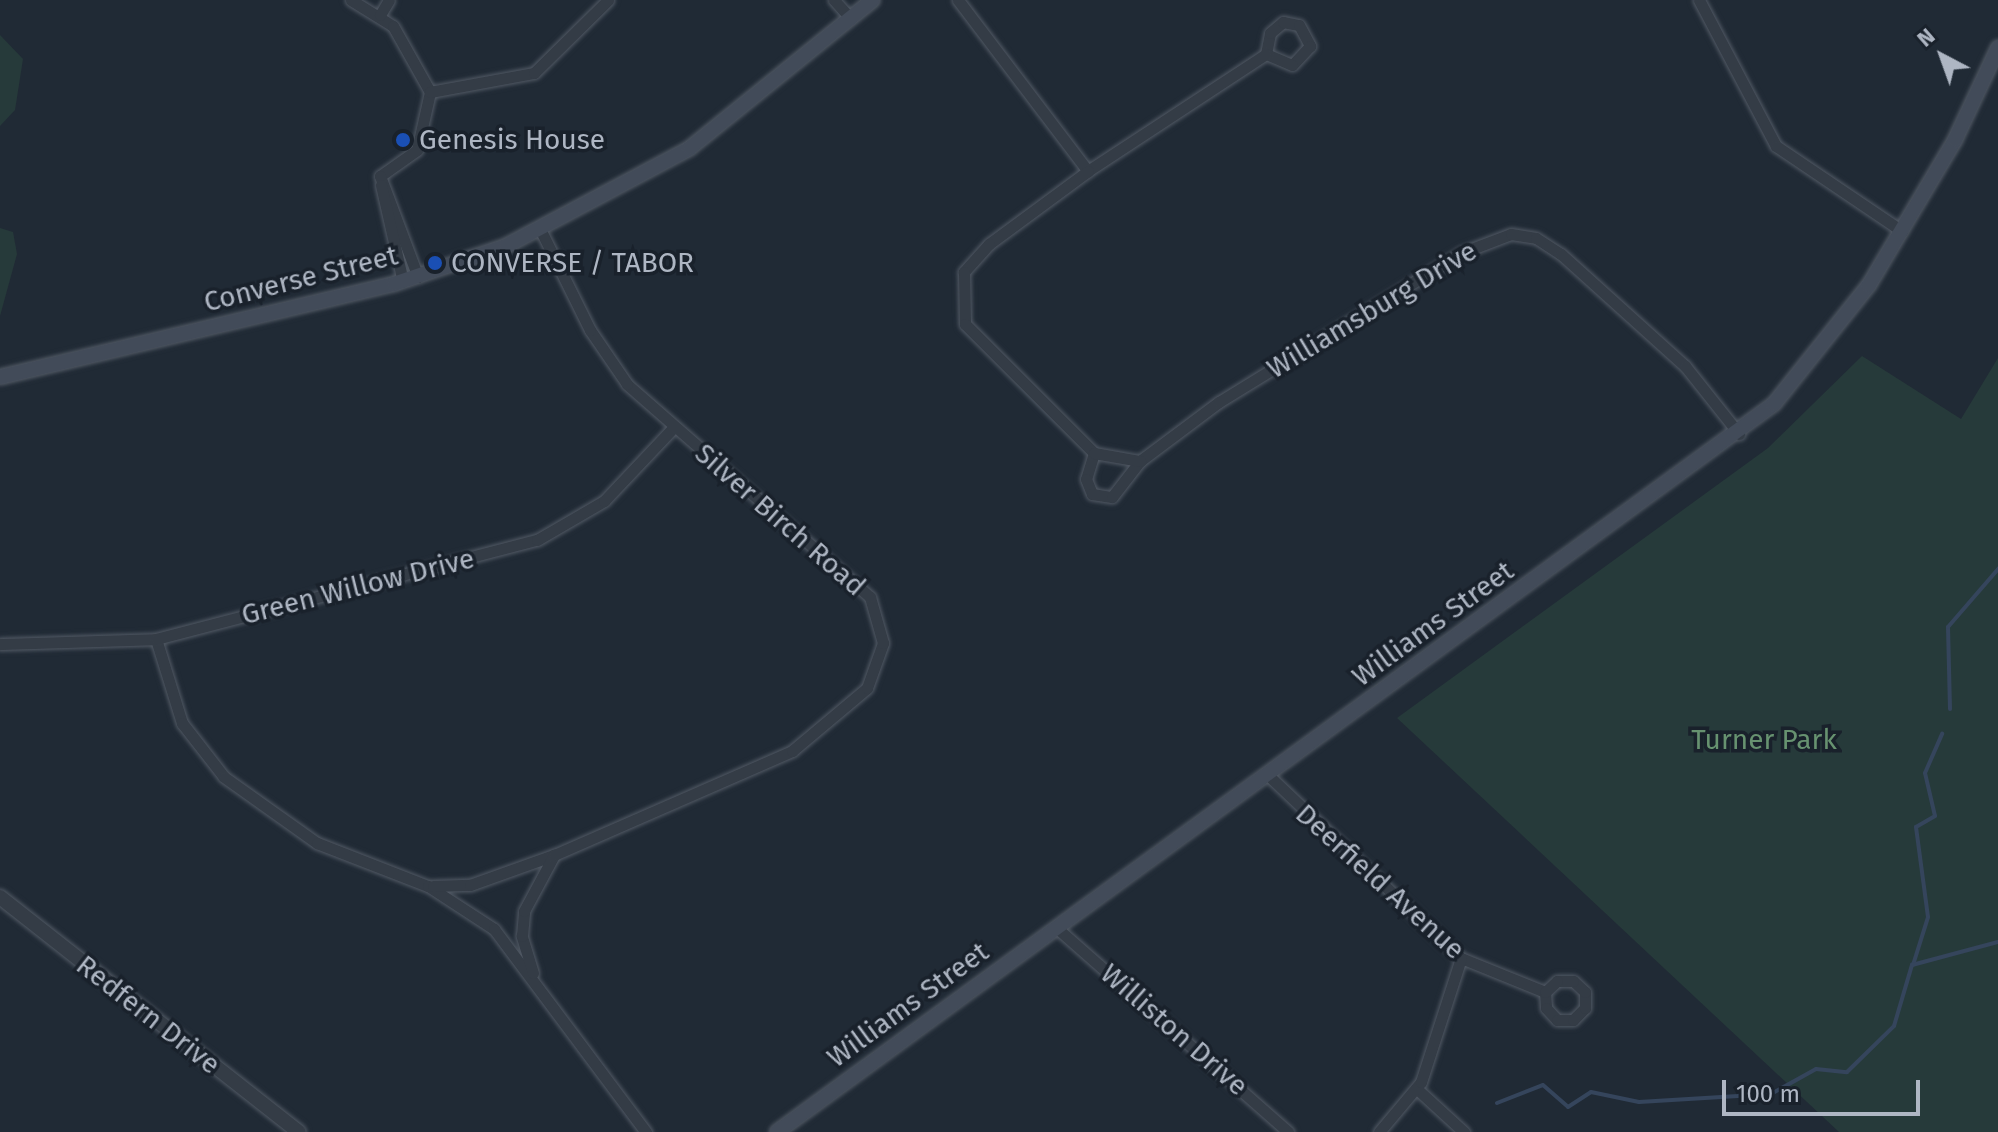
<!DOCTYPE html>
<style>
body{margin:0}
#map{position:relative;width:1998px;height:1132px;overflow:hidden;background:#202a35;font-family:"Fira Sans",sans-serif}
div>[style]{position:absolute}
.green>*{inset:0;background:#263a3a}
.stream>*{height:4px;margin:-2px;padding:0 2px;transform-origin:2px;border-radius:2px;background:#35455c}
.roads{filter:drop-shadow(0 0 2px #515964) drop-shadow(0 0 2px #515964)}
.minor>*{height:11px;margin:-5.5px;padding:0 5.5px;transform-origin:5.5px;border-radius:5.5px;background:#343c46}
.tertiary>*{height:14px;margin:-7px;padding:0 7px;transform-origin:7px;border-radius:7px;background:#343c46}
.secondary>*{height:14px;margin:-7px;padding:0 7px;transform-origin:7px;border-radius:7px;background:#424b59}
.dots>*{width:22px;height:22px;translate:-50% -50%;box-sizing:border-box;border:4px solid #19212b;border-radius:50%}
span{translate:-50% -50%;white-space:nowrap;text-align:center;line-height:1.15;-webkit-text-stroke:7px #19212b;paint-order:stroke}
.poi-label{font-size:28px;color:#aeb6c3}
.left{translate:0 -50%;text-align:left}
.street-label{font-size:28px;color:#aeb6c3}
.park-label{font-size:28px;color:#679270}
.north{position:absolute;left:1902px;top:16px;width:80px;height:80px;-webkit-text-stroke:6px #19212b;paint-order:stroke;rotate:319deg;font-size:22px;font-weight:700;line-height:32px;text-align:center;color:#aeb6c3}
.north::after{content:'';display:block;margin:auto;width:28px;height:36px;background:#aeb6c3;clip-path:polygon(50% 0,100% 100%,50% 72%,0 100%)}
.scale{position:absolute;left:1722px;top:1080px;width:198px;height:36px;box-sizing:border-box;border:4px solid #aeb6c3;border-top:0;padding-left:10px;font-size:24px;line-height:28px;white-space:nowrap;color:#aeb6c3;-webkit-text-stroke:6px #19212b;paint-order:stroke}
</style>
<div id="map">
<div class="green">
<div style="clip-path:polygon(0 35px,23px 59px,15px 110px,0 126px)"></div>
<div style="clip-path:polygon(0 228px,13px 232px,17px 254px,0 316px)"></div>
<div style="clip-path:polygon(1862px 356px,1961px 419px,1998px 358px,1998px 1132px,1839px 1132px,1397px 718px,1768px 448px)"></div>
</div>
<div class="stream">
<div style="left:1950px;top:709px;width:82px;rotate:-91.4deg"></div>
<div style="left:1948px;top:627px;width:77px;rotate:-49.2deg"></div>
<div style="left:1913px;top:965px;width:50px;rotate:-72.6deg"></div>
<div style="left:1928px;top:917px;width:91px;rotate:-97.6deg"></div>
<div style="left:1916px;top:827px;width:22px;rotate:-30deg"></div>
<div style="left:1935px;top:816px;width:44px;rotate:-103.1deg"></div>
<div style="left:1925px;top:773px;width:43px;rotate:-66.4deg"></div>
<div style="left:1497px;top:1103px;width:49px;rotate:-21.4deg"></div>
<div style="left:1543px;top:1085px;width:33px;rotate:41deg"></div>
<div style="left:1568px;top:1107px;width:27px;rotate:-33deg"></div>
<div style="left:1591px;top:1092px;width:49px;rotate:11.8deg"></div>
<div style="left:1639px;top:1102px;width:132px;rotate:-3.5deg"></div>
<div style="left:1771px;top:1094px;width:51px;rotate:-29.1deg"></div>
<div style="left:1816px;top:1069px;width:31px;rotate:6deg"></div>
<div style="left:1847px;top:1072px;width:66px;rotate:-44.4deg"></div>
<div style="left:1894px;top:1026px;width:64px;rotate:-73.6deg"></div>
<div style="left:1912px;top:965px;width:89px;rotate:-15deg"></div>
</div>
<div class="roads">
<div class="minor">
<div style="left:351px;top:0;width:49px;rotate:31.8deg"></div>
<div style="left:393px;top:26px;width:76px;rotate:60.7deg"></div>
<div style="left:430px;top:92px;width:59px;rotate:102.6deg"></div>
<div style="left:417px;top:150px;width:45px;rotate:144.9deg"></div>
<div style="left:834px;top:0;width:25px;rotate:48deg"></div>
<div style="left:958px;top:0;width:215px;rotate:52.8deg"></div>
<div style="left:1699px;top:0;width:165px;rotate:62.2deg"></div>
<div style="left:1776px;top:146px;width:152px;rotate:34deg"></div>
<div style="left:380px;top:15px;width:17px;rotate:-59deg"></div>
<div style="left:1266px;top:54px;width:21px;rotate:-79deg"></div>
<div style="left:1270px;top:33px;width:17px;rotate:-40deg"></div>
<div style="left:1283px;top:22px;width:16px;rotate:11deg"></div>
<div style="left:1299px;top:25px;width:24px;rotate:62deg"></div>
<div style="left:1310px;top:46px;width:26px;rotate:133deg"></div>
<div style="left:1292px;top:65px;width:28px;rotate:-157deg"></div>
<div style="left:1266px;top:54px;width:213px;rotate:146.7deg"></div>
<div style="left:1088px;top:171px;width:123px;rotate:143.6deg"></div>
<div style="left:989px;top:244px;width:38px;rotate:132deg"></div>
<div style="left:964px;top:272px;width:52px;rotate:88.9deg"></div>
<div style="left:965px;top:324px;width:182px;rotate:45deg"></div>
<div style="left:1094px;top:453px;width:27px;rotate:107deg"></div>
<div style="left:1086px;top:479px;width:16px;rotate:68deg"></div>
<div style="left:1092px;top:494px;width:20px;rotate:9deg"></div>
<div style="left:1112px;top:497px;width:46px;rotate:-52.1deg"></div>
<div style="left:1140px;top:461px;width:99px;rotate:-36.8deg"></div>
<div style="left:1219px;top:402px;width:284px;rotate:-31.6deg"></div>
<div style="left:1461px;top:253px;width:53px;rotate:-20.8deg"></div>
<div style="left:1511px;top:234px;width:25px;rotate:9deg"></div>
<div style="left:1536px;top:238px;width:30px;rotate:33deg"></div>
<div style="left:1561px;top:254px;width:167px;rotate:42.1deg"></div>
<div style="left:1685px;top:366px;width:87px;rotate:51.5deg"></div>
<div style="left:430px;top:92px;width:106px;rotate:-10.4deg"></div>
<div style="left:534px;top:73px;width:104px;rotate:-44.6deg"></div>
<div style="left:380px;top:176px;width:108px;rotate:69.4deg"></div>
<div style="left:381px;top:185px;width:99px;rotate:77.2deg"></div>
<div style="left:1094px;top:453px;width:47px;rotate:9.9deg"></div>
<div style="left:156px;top:639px;width:88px;rotate:72.8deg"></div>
<div style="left:182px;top:723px;width:68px;rotate:52.1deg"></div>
<div style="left:224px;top:777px;width:114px;rotate:35.4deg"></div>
<div style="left:317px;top:843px;width:119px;rotate:21.2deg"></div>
<div style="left:428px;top:886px;width:79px;rotate:33.1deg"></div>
<div style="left:494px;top:929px;width:254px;rotate:53.2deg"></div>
<div style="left:0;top:644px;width:156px;rotate:-1.8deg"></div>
<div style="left:156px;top:639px;width:394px;rotate:-14.6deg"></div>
<div style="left:537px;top:540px;width:78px;rotate:-30.2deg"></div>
<div style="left:604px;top:501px;width:102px;rotate:-46.6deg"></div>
<div style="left:1268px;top:775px;width:266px;rotate:43.5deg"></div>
<div style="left:1461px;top:958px;width:91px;rotate:22deg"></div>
<div style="left:1545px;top:992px;width:16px;rotate:86deg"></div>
<div style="left:1546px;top:1008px;width:16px;rotate:47deg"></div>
<div style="left:1557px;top:1020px;width:16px"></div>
<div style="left:1573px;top:1020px;width:17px;rotate:-45deg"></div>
<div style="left:1585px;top:1008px;width:16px;rotate:-90deg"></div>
<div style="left:1585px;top:992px;width:16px;rotate:-137deg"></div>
<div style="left:1573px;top:981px;width:16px;rotate:180deg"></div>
<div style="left:1557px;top:981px;width:16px;rotate:137deg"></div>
<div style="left:433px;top:886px;width:37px;rotate:-2deg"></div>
<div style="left:470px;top:885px;width:89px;rotate:-19.7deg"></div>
<div style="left:1058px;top:929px;width:307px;rotate:41.4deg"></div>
<div style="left:533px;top:973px;width:39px;rotate:-107deg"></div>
<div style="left:522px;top:936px;width:25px;rotate:-85deg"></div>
<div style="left:524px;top:911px;width:64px;rotate:-61.8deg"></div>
<div style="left:554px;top:855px;width:260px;rotate:-23.6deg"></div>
<div style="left:792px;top:751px;width:98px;rotate:-40deg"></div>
<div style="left:867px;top:688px;width:48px;rotate:-70.4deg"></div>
<div style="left:883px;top:643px;width:48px;rotate:-105.8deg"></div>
<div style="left:870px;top:597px;width:323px;rotate:-138.8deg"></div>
<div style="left:627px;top:384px;width:65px;rotate:-124.4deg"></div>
<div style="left:590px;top:330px;width:110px;rotate:-116.3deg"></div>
<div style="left:1417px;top:1089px;width:64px;rotate:42.5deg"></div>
<div style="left:1379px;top:1132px;width:65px;rotate:-50deg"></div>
<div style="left:1421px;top:1082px;width:130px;rotate:-72.1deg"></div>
</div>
<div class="tertiary">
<div style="left:0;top:897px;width:380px;rotate:38.2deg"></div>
</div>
<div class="secondary">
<div style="left:0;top:377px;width:405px;rotate:-13.3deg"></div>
<div style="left:394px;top:284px;width:118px;rotate:-18.7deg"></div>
<div style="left:506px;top:246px;width:208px;rotate:-28deg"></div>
<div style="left:690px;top:148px;width:235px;rotate:-39deg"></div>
<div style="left:777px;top:1132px;width:1235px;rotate:-36.14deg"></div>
<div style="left:1774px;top:404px;width:152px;rotate:-51.4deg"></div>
<div style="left:1869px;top:285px;width:169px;rotate:-59.3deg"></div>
<div style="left:1955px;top:140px;width:102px;rotate:-64.9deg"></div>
</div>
</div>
<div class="dots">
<div style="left:403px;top:140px;background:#1a4fb4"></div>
<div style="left:435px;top:263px;background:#1a4fb4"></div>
</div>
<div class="poi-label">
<span class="left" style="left:419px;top:140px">Genesis House</span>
<span class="left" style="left:451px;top:263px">CONVERSE / TABOR</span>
</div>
<div class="street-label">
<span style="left:301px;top:279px;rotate:-14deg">Converse Street</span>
<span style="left:1372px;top:310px;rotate:-31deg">Williamsburg Drive</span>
<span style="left:780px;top:520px;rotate:41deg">Silver Birch Road</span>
<span style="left:358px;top:587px;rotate:-14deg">Green Willow Drive</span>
<span style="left:1433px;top:624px;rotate:-36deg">Williams Street</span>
<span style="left:1380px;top:882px;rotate:42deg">Deerfield Avenue</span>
<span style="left:908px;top:1005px;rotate:-36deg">Williams Street</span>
<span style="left:148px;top:1015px;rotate:38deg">Redfern Drive</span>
<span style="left:1174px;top:1030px;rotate:41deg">Williston Drive</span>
</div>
<div class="park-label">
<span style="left:1764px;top:740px">Turner Park</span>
</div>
<div class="north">N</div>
<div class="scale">100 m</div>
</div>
